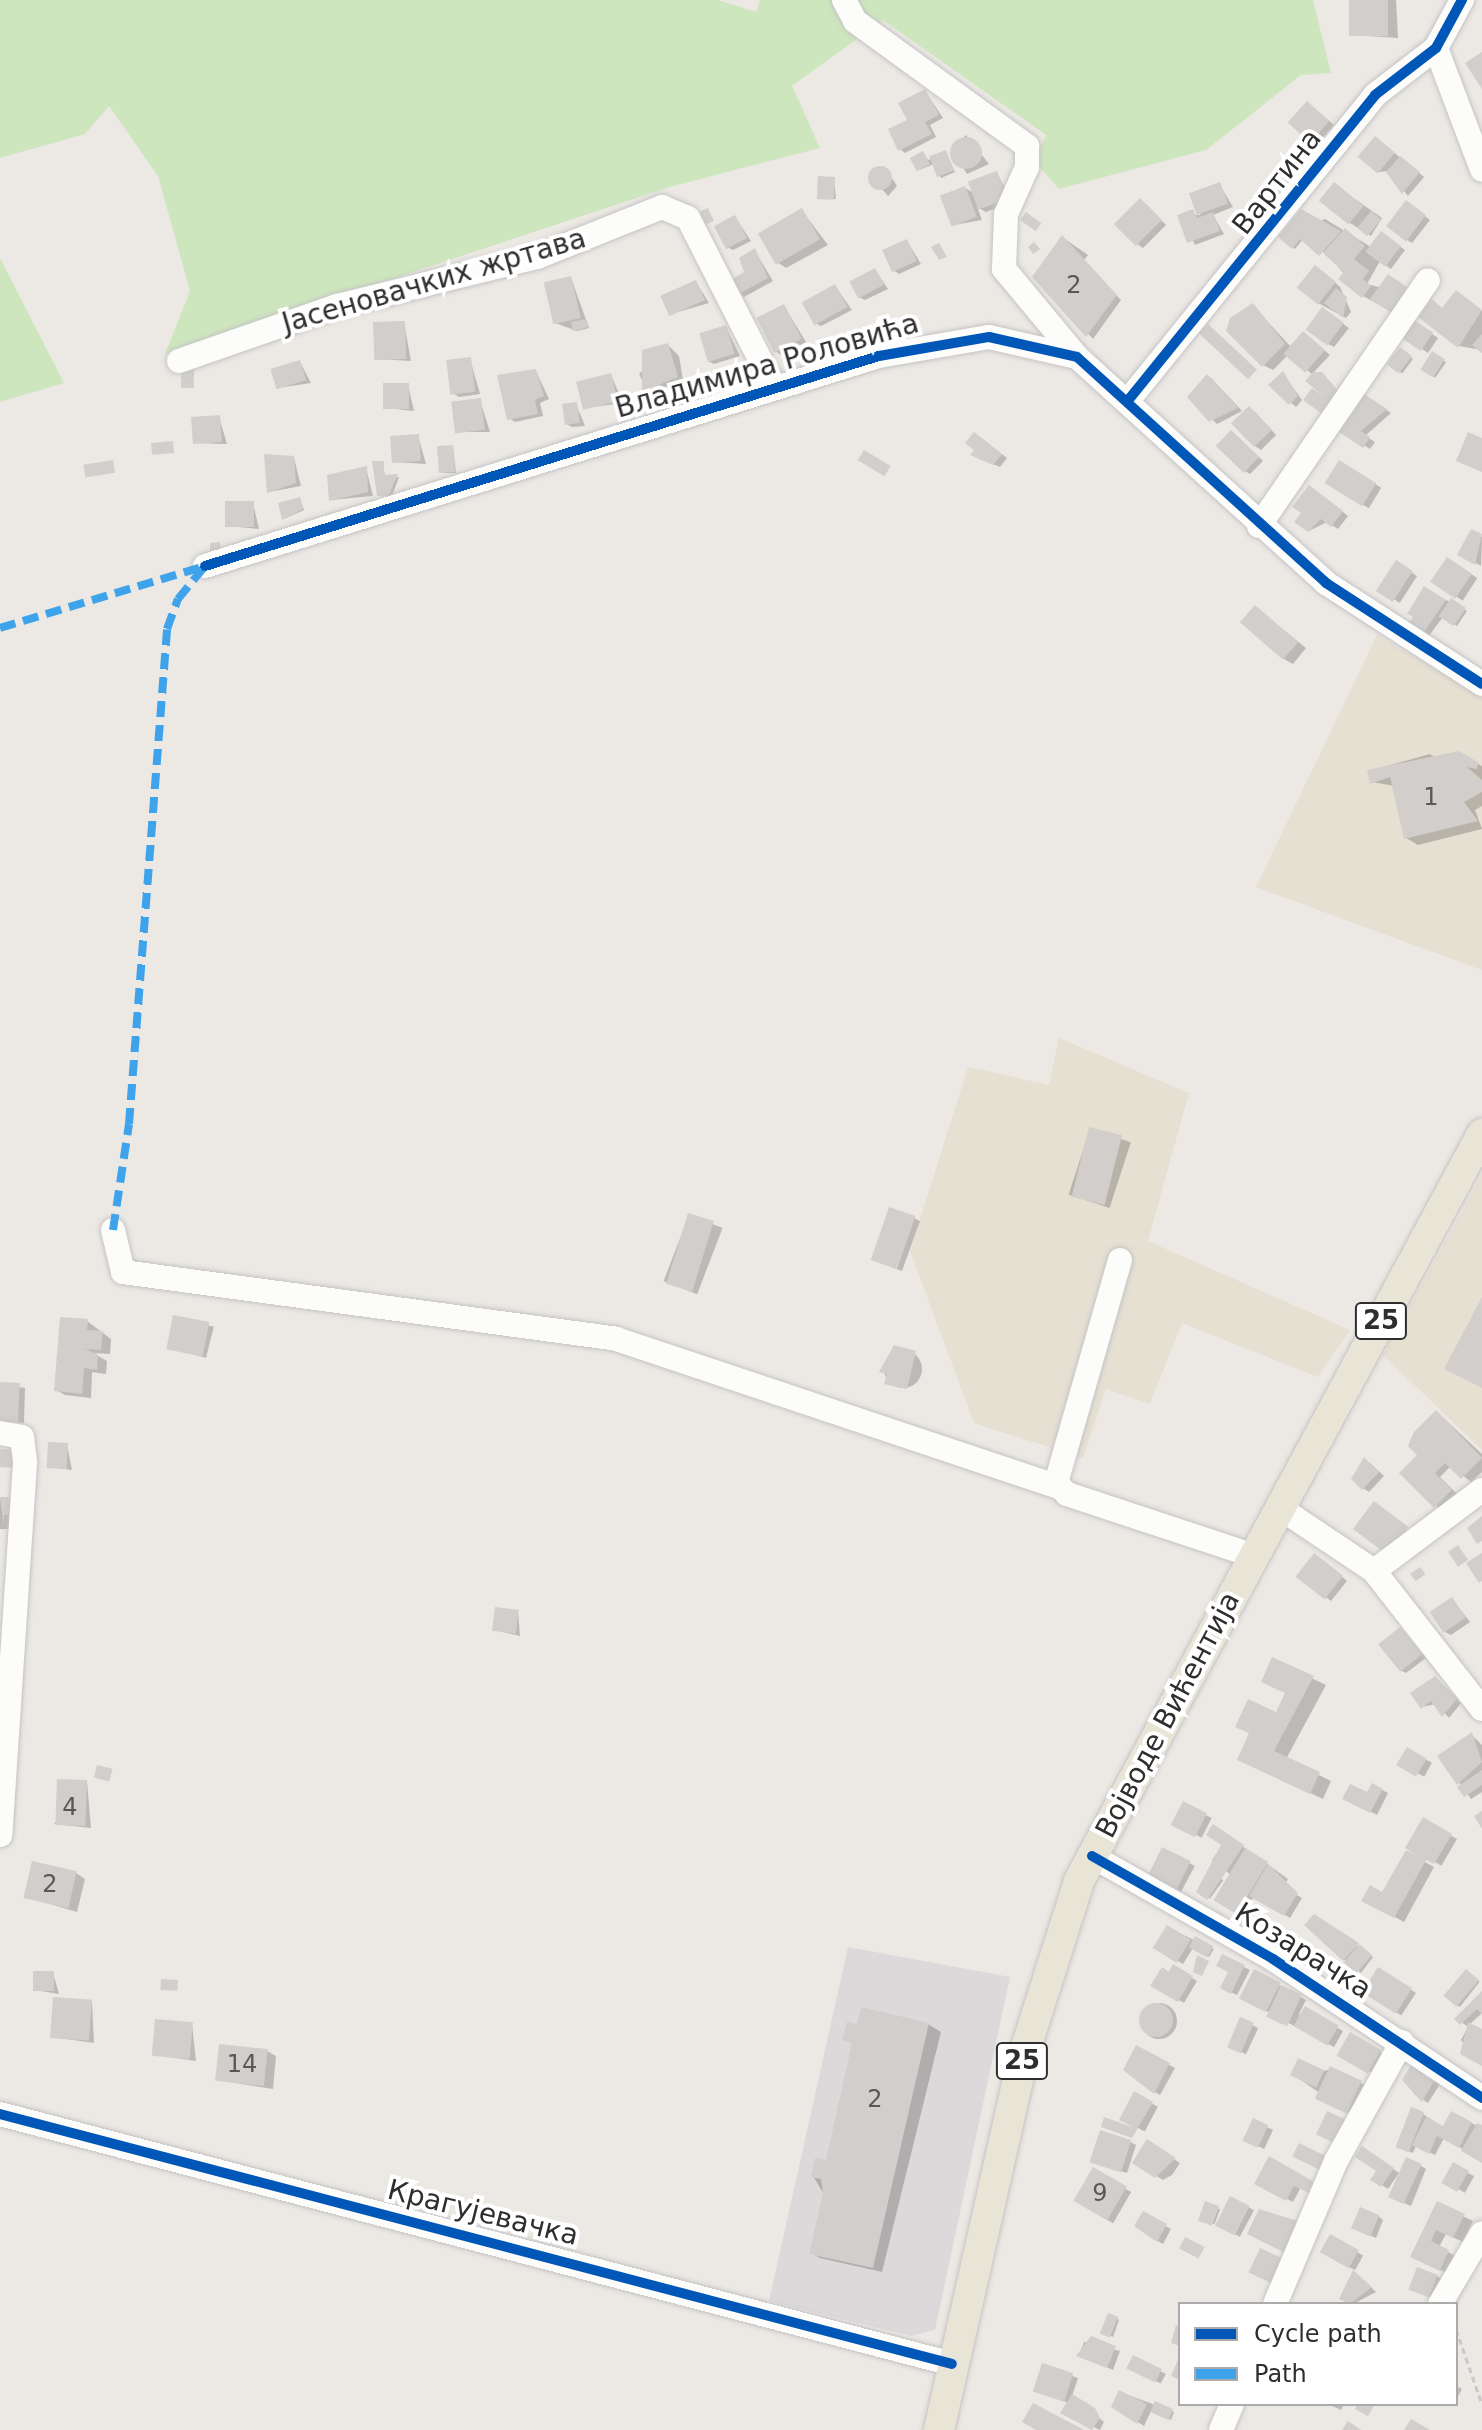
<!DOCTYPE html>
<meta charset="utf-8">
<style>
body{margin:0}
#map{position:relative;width:1482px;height:2430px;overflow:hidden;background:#ece8e4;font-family:"DejaVu Sans",sans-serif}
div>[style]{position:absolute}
.industrial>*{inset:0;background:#dcd9db}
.education>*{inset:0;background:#e6e0d3}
.green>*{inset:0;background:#cee6be}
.shadow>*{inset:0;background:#0003;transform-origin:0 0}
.round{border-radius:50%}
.building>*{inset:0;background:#d1cecb;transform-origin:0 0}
.path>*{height:3px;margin-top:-1.5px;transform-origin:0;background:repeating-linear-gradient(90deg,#c9c9c8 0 6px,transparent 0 10px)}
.roads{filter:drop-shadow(0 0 2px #c5c4c5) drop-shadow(0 0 2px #c5c4c5)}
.minor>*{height:24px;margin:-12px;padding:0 12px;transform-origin:12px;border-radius:12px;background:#fcfcfb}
.major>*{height:30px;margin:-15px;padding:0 15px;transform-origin:15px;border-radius:15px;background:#e8e4d6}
.quiet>*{height:8px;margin-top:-4px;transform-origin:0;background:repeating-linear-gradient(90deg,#3ea3eb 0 16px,transparent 0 24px)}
.cycleway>*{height:10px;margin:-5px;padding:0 5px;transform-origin:5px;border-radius:5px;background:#0057b8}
span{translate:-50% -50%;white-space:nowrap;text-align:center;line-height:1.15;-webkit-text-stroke:8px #fff;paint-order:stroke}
.number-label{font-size:24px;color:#585857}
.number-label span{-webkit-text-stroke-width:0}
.shield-label span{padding:2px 6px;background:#fff;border:2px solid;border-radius:6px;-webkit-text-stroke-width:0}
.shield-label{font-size:26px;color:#2e2e2e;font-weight:700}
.street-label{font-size:28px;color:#2e2e2e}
.legend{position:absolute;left:1178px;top:2302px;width:280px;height:104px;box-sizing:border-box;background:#fff;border:2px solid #ababab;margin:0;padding:10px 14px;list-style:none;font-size:24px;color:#2e2e2e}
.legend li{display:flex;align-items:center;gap:16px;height:40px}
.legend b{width:40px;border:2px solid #ababab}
</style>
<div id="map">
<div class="industrial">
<div style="clip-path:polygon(848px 1947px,1010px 1977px,935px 2330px,911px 2336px,769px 2301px)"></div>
</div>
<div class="education">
<div style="clip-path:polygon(1377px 635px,1482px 696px,1482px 970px,1256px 887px)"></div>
<div style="clip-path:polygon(1059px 1038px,1189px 1093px,1148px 1241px,1350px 1330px,1318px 1377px,1182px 1323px,1150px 1404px,1106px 1389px,1083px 1458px,974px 1423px,910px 1251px,968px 1067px,1049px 1085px)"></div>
<div style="clip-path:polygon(1482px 1175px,1482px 1450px,1383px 1355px)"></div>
</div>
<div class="green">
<div style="clip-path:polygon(0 0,718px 0,756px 12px,760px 0,1313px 0,1331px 73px,1301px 75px,1206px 150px,1059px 189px,1034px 161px,1046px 135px,883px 20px,792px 86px,820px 148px,673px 186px,165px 354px,190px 291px,158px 176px,109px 106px,85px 134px,0 158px)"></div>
<div style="clip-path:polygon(0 258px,64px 383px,0 402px)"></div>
</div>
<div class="shadow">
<div style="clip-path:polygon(1351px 0,1396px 0,1398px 38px,1353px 35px)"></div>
<div style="clip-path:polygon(925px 91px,943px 118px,930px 125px,936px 137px,905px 153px,900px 149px)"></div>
<div style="clip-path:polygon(1313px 107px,1334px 125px,1317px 144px,1291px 123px)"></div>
<div style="clip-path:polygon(966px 135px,989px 164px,967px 174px,952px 150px)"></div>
<div style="clip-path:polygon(1381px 142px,1424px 177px,1408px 196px,1388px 171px,1379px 172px)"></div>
<div style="clip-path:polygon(946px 153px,955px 172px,941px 178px,934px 164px,919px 170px,923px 154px,928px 160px)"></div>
<div style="clip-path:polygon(884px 166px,897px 186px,888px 196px,869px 174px)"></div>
<div style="clip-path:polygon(997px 173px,1012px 202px,986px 212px,977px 207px,982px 220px,954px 225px,965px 188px,974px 193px)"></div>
<div style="clip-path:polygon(834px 179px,836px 199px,821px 199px)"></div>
<div style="clip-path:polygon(1219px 184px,1233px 207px,1213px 215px,1224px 234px,1195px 245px,1180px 216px,1200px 215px)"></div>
<div style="clip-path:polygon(1335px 185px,1382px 218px,1371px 236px,1350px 223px)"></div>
<div style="clip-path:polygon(1146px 204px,1166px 225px,1143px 248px,1137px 244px)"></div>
<div style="clip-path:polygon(1412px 206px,1430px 220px,1412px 243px,1407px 240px)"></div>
<div style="clip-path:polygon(802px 211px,828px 245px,786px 268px,777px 262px)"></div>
<div style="clip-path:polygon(735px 217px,751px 241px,733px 250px,727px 247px)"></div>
<div style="clip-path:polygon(1325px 219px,1371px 247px,1387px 237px,1405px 250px,1391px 269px,1380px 261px,1367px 284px,1420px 298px,1396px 314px,1363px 296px,1328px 255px,1303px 239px,1295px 249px,1281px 237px)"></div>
<div style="clip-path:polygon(1062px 237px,1088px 255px,1083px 261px,1121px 300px,1093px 339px,1034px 276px)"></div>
<div style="clip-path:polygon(907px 241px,921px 264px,899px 274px,893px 270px)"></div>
<div style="clip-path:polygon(755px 251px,773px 281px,744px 297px,739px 293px)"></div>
<div style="clip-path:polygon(875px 270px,888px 289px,865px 300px,859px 297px)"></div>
<div style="clip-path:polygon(1321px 270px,1340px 287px,1351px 312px,1346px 318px,1318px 303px)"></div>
<div style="clip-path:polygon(571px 278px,589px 328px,577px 331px,555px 323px)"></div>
<div style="clip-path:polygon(696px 282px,709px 303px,671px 314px)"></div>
<div style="clip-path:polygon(835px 286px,852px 310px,821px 326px,815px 323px)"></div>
<div style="clip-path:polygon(1465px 298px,1482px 311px,1482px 350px,1459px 346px,1432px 302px,1444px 309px)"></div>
<div style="clip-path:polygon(784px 306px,806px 342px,781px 355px,775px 351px)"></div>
<div style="clip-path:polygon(1253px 306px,1291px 347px,1309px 337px,1330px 355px,1312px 374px,1288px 355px,1273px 370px,1263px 365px)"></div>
<div style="clip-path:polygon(1328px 313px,1349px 328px,1334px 347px,1328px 344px)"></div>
<div style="clip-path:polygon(404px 323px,411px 361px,377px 359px)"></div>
<div style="clip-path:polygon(1420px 326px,1438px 338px,1428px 353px,1404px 337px)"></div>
<div style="clip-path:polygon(726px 327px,740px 356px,714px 364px,708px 361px)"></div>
<div style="clip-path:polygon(668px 345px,679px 356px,683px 380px,649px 394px,639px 374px)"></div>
<div style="left:1401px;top:350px;width:15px;height:18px;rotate:37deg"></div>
<div style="left:1433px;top:353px;width:16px;height:19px;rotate:35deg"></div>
<div style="clip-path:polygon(470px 359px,480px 394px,459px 397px,453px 393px)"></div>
<div style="clip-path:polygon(300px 362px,311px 383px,278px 388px)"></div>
<div style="clip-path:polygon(536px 371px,549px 399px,540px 403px,543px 416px,515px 422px,509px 418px)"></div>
<div style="clip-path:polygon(1283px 374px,1302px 400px,1296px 407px,1271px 385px)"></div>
<div style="clip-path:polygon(611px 375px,623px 403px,585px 408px)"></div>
<div style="clip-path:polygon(1211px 378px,1242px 411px,1217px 424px,1190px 397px)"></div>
<div style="clip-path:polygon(408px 385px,414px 411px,386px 408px)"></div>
<div style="clip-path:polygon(1364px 396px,1391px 413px,1365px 436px,1375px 442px,1370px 449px,1342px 431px)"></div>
<div style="clip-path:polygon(480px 400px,490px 432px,458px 432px)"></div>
<div style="clip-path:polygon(576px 404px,585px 426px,572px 427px,567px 424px)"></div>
<div style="clip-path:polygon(1255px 412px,1276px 435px,1261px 450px,1255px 446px)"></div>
<div style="clip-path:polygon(219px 417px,227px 444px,194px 443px)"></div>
<div style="clip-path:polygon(418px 436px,426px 464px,394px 462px)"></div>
<div style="clip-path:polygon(1237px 436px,1263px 461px,1250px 474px,1245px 471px)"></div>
<div style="clip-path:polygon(981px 438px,1007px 458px,1000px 467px,978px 458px)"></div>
<div style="clip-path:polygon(453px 447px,456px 473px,442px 473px,440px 472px)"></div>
<div style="clip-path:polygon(294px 458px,301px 486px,269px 492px)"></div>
<div style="clip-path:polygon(383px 463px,385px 477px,399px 477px,392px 496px,379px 495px)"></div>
<div style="left:1340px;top:463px;width:48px;height:24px;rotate:31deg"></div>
<div style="clip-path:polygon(366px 468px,373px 496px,330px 500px)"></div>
<div style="clip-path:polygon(1315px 491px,1348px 516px,1338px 529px,1327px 522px,1309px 531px)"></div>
<div style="clip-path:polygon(300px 499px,304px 510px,284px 519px)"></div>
<div style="clip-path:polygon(253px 503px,259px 529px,228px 526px)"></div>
<div style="clip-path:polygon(1472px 531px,1482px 537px,1481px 566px,1459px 554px)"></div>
<div style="left:1448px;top:559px;width:35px;height:27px;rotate:33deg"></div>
<div style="left:1397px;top:563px;width:24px;height:32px;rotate:33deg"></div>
<div style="clip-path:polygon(1425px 589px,1467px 611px,1457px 626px,1443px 617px,1428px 637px,1410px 625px)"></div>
<div style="clip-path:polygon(1255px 607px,1306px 648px,1293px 664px,1284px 659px)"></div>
<div style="clip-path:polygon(1430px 754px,1442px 762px,1459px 754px,1482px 766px,1482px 806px,1475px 810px,1482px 829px,1418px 845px,1406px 838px,1394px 786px,1372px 782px,1369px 771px)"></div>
<div style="left:1090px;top:1129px;width:43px;height:69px;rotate:18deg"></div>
<div style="left:689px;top:1215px;width:36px;height:71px;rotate:21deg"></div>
<div style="clip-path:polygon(914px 1218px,920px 1221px,902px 1271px,878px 1262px)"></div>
<div style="left:175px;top:1317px;width:40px;height:32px;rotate:14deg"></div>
<div style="clip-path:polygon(87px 1321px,111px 1339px,110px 1354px,93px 1353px,107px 1361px,106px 1374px,92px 1372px,91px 1398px,65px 1395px,56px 1390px)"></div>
<div class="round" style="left:884px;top:1350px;width:38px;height:38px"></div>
<div style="clip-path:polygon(0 1384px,25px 1388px,24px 1423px,0 1421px)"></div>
<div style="clip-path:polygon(1437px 1412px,1482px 1454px,1482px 1472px,1471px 1482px,1451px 1466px,1440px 1477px,1457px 1494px,1441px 1510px,1401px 1473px,1420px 1455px)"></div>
<div style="clip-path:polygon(67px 1445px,72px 1470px,49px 1467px)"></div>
<div style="clip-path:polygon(1370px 1463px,1384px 1476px,1369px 1492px,1363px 1488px)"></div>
<div style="clip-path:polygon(0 1499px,19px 1499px,9px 1529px,0 1529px)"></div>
<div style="clip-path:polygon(1320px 1558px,1347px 1581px,1331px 1601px,1298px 1575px)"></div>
<div style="clip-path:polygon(1452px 1599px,1470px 1622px,1451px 1635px,1445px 1632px)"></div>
<div style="clip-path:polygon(518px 1612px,520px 1636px,494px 1630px)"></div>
<div style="clip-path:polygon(1400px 1629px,1426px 1658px,1406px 1673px,1400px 1670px)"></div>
<div style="clip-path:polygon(1273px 1660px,1326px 1685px,1286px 1759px,1331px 1781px,1323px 1799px,1252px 1766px,1251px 1734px,1277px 1715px,1287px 1693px)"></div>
<div style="clip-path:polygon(1435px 1678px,1461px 1703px,1449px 1718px,1436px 1704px,1422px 1707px)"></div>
<div style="clip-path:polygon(1472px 1735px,1482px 1745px,1482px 1792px,1471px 1799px,1440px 1756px)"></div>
<div style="left:1408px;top:1750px;width:27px;height:16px;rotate:28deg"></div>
<div style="clip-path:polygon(87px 1782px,91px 1828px,54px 1824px)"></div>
<div style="clip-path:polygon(1372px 1785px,1388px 1793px,1377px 1815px,1345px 1798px,1368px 1795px)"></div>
<div style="left:1184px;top:1804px;width:31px;height:22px;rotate:27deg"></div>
<div style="left:1424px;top:1820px;width:38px;height:31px;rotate:30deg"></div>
<div style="clip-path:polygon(1220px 1830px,1288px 1879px,1283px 1887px,1302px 1898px,1290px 1918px,1254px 1896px,1243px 1915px,1216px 1899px,1231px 1875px,1212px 1860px,1223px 1844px)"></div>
<div style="left:1163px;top:1849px;width:36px;height:30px;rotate:28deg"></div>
<div style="clip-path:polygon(1406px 1852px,1434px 1867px,1404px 1922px,1364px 1900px,1383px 1894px)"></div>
<div style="left:1212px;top:1872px;width:14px;height:23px;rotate:36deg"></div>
<div style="clip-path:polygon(76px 1873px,85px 1879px,77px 1912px,26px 1897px)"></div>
<div style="clip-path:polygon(1314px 1916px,1373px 1957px,1361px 1973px,1344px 1959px)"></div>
<div style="clip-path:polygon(1168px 1928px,1214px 1949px,1209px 1957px,1193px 1948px,1183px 1964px,1156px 1948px)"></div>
<div style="clip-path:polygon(1223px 1957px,1250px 1970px,1237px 1995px,1222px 1988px,1231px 1971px)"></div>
<div style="clip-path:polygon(1174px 1967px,1197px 1981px,1184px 2003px,1153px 1985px)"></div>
<div style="left:1379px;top:1969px;width:44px;height:27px;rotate:33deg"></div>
<div style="clip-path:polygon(1255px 1972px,1306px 2000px,1298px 2016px,1306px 2009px,1343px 2031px,1334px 2047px,1242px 1998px)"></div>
<div style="left:1467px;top:1972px;width:16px;height:32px;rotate:38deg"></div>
<div style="clip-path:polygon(53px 1973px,59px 1994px,34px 1990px)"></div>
<div style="clip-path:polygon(1482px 1994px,1482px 2013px,1470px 2024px,1482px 2030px,1482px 2064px,1461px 2040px,1468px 2027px,1457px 2019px)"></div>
<div style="clip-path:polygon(92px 2002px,94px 2043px,52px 2037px)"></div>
<div class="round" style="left:1141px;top:2003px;width:36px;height:36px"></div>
<div style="left:1241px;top:2020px;width:19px;height:29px;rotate:25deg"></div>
<div style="clip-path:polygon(192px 2024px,196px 2061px,155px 2055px)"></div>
<div style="clip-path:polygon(928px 2024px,941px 2032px,882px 2272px,820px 2258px,811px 2253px,824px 2194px,813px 2176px,827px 2162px,854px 2045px,845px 2039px,859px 2026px)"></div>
<div style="left:1350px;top:2035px;width:40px;height:22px;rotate:30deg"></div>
<div style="clip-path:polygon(1137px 2048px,1175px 2068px,1160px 2095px,1155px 2092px)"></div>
<div style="clip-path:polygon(267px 2051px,276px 2056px,273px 2089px,217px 2080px)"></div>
<div style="clip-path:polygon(1412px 2068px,1440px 2084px,1428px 2103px,1414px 2094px)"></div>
<div style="clip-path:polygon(1331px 2069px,1367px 2086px,1353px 2116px,1298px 2078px)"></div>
<div style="left:1134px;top:2094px;width:27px;height:28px;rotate:28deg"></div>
<div style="clip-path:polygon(1423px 2114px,1444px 2128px,1452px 2114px,1482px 2128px,1482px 2160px,1444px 2138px,1435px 2155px,1416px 2146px,1413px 2153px,1403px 2149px)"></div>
<div style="left:1254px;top:2121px;width:21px;height:21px;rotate:25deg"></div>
<div style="clip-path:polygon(1130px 2142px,1136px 2145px,1127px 2173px,1098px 2164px)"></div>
<div style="clip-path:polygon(1147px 2142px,1180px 2163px,1172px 2175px,1163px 2180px,1134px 2162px)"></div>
<div style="clip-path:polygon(1363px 2149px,1399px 2173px,1388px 2189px,1373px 2179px,1379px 2171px)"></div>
<div style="clip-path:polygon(1269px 2159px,1301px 2187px,1293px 2202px,1257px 2183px)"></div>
<div style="left:1454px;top:2165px;width:23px;height:19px;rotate:29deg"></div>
<div style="clip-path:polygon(1421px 2166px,1426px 2169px,1411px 2206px,1397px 2200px)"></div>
<div style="left:1093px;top:2170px;width:44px;height:36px;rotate:30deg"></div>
<div style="left:1231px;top:2198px;width:26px;height:30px;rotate:28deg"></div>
<div style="left:1206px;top:2204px;width:15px;height:16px;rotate:20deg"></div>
<div style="clip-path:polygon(1438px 2204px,1473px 2221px,1463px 2242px,1446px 2234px,1439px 2247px,1457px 2257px,1449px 2274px,1422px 2262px)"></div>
<div style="clip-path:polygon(1143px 2214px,1171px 2229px,1163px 2244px,1158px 2241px)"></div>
<div style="clip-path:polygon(1378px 2216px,1383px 2220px,1376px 2238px,1359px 2230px)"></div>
<div style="left:1330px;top:2237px;width:38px;height:17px;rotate:29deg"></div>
<div style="clip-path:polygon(1359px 2276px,1376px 2292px,1353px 2304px,1342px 2298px)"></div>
<div style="clip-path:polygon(1437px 2276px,1443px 2280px,1436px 2299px,1416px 2292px)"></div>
<div style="clip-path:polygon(1110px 2315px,1119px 2320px,1113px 2337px,1103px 2332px)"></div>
<div style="clip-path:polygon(1084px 2342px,1120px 2351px,1113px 2370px,1079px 2355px)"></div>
<div style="left:1134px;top:2357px;width:36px;height:11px;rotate:28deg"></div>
<div style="clip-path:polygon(1043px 2366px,1078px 2378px,1072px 2396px,1104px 2422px,1100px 2430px,1063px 2412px,1069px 2403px,1035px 2391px)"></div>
<div style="clip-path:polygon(1456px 2386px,1462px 2389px,1456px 2400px)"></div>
<div style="clip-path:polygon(1120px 2392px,1174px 2412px,1171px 2420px,1151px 2411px,1144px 2426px,1113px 2406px)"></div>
<div style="clip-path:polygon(1328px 2404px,1344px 2404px,1341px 2410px)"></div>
</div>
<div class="building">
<div style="left:1349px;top:0;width:39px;height:36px"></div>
<div style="clip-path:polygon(1482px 52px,1482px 89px,1465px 63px)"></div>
<div style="clip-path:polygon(925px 89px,939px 115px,925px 122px,932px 134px,898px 151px,888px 129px,907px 120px,898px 103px)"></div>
<div style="left:1307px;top:101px;width:30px;height:29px;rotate:42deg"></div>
<div style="left:1375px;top:136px;width:26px;height:27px;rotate:40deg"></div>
<div class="round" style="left:950px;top:137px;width:32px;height:32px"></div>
<div style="left:946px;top:150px;width:22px;height:18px;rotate:69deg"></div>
<div style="left:923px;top:151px;width:15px;height:15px;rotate:62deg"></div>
<div style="clip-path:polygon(1400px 156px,1420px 172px,1402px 194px,1386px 172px)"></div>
<div class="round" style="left:868px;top:166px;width:24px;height:24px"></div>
<div style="left:997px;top:171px;width:30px;height:31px;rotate:70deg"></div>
<div style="left:818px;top:176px;width:17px;height:23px;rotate:3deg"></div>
<div style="left:1220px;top:182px;width:23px;height:33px;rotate:70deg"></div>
<div style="left:1334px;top:182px;width:38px;height:24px;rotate:39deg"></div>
<div style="left:965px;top:186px;width:33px;height:27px;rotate:69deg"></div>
<div style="left:1140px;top:198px;width:31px;height:37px;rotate:45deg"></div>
<div style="left:1406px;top:200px;width:25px;height:33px;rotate:37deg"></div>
<div style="left:708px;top:208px;width:14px;height:9px;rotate:65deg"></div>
<div style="left:802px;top:208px;width:36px;height:51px;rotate:60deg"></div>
<div style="clip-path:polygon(1193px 209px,1197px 218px,1213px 212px,1220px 231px,1187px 243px,1177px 215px)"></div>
<div style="clip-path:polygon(1301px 209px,1341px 231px,1319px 256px,1300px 239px,1292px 249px,1278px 237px)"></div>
<div style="left:1371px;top:211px;width:13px;height:22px;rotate:39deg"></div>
<div style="left:1026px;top:212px;width:19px;height:10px;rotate:36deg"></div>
<div style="left:735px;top:215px;width:26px;height:24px;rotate:62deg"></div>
<div style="clip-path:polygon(1345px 228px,1365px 246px,1354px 259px,1369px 271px,1363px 279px,1371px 286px,1362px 298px,1338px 279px,1344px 272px,1323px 253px)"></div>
<div style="left:1381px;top:231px;width:25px;height:26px;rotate:37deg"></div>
<div style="clip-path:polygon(1062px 235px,1117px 295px,1086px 337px,1032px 277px)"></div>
<div style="left:907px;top:239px;width:24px;height:27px;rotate:66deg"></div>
<div style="clip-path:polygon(1034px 242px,1040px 249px,1033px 254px,1028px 247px)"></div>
<div style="clip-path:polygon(939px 243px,947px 257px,939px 260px,931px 247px)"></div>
<div style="clip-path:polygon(755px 248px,768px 278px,737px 295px,729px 281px,744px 272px,739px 258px)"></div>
<div style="left:1315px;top:265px;width:27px;height:29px;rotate:39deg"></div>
<div style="left:875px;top:268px;width:19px;height:29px;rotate:62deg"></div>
<div style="clip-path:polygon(1388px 274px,1416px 293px,1404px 311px,1395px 305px,1390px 312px,1370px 299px)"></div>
<div style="left:571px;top:276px;width:43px;height:28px;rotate:77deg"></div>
<div style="left:696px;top:280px;width:22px;height:39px;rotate:66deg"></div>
<div style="left:835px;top:284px;width:26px;height:38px;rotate:61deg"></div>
<div style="clip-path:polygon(1336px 288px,1347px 297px,1343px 318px,1324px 303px)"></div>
<div style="clip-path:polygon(1456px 290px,1482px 310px,1458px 348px,1418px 317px,1432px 299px,1442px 308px)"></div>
<div style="clip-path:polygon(1253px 303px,1285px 344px,1262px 367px,1226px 331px,1230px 318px)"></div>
<div style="left:784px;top:304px;width:39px;height:31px;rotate:63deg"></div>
<div style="left:1322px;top:307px;width:27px;height:28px;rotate:36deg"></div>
<div style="clip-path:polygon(585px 319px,588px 327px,573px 331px,571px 322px)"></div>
<div style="left:1414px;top:320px;width:23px;height:22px;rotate:34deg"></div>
<div style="left:405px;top:321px;width:38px;height:32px;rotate:88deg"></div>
<div style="left:1208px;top:324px;width:67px;height:13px;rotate:43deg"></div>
<div style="left:726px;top:325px;width:30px;height:28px;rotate:73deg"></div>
<div style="left:1303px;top:331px;width:29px;height:30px;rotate:41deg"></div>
<div style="clip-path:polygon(1482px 334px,1482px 353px,1472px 345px)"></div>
<div style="clip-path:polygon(668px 343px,678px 377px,642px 392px,642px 350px)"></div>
<div style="left:1400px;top:347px;width:15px;height:22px;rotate:37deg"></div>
<div style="left:1432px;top:351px;width:15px;height:22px;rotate:32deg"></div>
<div style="left:471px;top:357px;width:35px;height:25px;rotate:83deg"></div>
<div style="left:300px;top:360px;width:21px;height:31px;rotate:73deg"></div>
<div style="left:181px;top:367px;width:13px;height:21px"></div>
<div style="clip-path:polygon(536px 369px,544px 396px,535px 400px,538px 414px,507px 420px,497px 375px)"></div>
<div style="clip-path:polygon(1283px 371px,1298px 396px,1289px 405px,1268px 385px)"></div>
<div style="clip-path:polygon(1313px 372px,1322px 372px,1340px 393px,1321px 413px,1303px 400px,1312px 388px,1325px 397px,1305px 381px)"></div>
<div style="left:611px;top:373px;width:29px;height:36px;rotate:76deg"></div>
<div style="clip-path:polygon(1207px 374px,1238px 408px,1209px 422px,1187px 397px)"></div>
<div style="left:383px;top:383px;width:26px;height:26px"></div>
<div style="clip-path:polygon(1364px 394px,1387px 409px,1361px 431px,1370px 437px,1363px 448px,1339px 432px)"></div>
<div style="left:481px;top:398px;width:32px;height:30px;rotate:83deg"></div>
<div style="left:577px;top:402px;width:21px;height:15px;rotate:82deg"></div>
<div style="left:1249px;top:406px;width:33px;height:25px;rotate:46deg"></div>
<div style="left:220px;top:415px;width:27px;height:29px;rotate:86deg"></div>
<div style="left:1231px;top:430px;width:39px;height:22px;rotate:44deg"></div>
<div style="clip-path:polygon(974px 432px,1002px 454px,993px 465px,970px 455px,974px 450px,965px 443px)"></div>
<div style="clip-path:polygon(1468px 432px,1482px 438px,1482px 472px,1456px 461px)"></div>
<div style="left:419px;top:434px;width:27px;height:29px;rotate:86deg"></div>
<div style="left:173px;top:441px;width:12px;height:22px;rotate:85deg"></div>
<div style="left:453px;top:445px;width:27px;height:16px;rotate:86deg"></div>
<div style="left:864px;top:450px;width:31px;height:12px;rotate:31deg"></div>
<div style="clip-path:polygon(264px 454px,294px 456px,296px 483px,267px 493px)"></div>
<div style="left:113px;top:460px;width:13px;height:30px;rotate:81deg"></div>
<div style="left:1339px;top:460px;width:44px;height:27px;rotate:32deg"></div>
<div style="clip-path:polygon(372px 461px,384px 461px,384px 475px,398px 474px,389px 495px,377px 496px)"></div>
<div style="clip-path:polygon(367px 466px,368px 492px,329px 501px,327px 475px)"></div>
<div style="clip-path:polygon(1309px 485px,1343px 511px,1331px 527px,1321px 519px,1308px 532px,1294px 522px,1301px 513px,1292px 507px)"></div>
<div style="clip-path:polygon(300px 497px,303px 509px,282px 520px,278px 503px)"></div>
<div style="left:225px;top:501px;width:29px;height:26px"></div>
<div style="clip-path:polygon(1471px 529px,1482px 534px,1475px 565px,1457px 555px)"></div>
<div style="clip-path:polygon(220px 542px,221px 554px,210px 554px,210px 543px)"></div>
<div style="left:1447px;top:557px;width:30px;height:30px;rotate:34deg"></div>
<div style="left:1396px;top:560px;width:20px;height:37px;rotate:33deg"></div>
<div style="clip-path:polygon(1424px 586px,1446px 600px,1422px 635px,1407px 626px,1413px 617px,1407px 614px)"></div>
<div style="left:1451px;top:598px;width:18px;height:22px;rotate:34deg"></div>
<div style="left:1255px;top:605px;width:57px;height:23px;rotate:41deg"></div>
<div style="clip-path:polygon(1459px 751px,1478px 762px,1477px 769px,1467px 767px,1482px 780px,1482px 792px,1464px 802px,1478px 821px,1404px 839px,1390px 777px,1370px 784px,1367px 770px)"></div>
<div style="left:1089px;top:1127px;width:34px;height:72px;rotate:14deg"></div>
<div style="left:889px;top:1207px;width:28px;height:56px;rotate:19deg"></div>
<div style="left:688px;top:1213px;width:27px;height:74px;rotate:17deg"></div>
<div style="clip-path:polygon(1482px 1297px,1482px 1388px,1444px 1369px)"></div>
<div style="left:173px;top:1315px;width:37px;height:35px;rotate:11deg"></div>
<div style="clip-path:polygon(60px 1317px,88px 1319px,87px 1330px,103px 1331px,101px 1350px,85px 1349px,98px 1354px,97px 1370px,84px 1368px,82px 1394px,54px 1391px)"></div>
<div style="clip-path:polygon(894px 1345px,916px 1351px,907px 1389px,884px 1384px,887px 1374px,879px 1372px)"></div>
<div style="left:0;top:1382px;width:20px;height:39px;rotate:3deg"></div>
<div style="clip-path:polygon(1436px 1410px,1482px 1458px,1461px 1479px,1445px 1463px,1435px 1473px,1452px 1490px,1434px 1508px,1399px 1473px,1417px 1455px,1408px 1446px,1414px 1432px)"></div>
<div style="left:48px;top:1442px;width:20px;height:26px;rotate:3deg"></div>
<div style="left:0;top:1449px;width:17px;height:18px;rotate:3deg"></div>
<div style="clip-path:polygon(1364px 1457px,1379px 1472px,1362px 1490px,1351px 1479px)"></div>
<div style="clip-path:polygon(0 1497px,20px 1497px,19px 1515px,4px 1515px,4px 1527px)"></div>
<div style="left:1374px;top:1501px;width:43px;height:35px;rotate:37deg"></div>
<div style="clip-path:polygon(1482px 1516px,1482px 1541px,1477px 1544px,1467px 1528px)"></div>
<div style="left:1458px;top:1545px;width:18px;height:12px;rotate:56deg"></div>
<div style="left:1314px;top:1553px;width:37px;height:30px;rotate:38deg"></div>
<div style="clip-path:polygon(1482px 1553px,1482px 1581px,1479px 1583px,1466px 1563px)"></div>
<div style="left:1420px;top:1567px;width:9px;height:12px;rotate:54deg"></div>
<div style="left:1452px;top:1597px;width:25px;height:27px;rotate:56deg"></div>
<div style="left:495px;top:1607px;width:24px;height:24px;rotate:7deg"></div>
<div style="left:1400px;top:1627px;width:35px;height:28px;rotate:51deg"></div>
<div style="clip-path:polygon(1272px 1657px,1314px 1676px,1274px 1751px,1320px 1772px,1310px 1794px,1237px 1760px,1249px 1733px,1235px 1727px,1248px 1699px,1276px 1712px,1285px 1693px,1261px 1682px)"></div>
<div style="clip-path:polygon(1435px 1676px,1457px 1699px,1442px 1717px,1431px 1701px,1421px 1709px,1410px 1693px)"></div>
<div style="clip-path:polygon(1472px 1732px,1482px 1762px,1457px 1785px,1437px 1756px)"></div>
<div style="left:1407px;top:1747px;width:23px;height:21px;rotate:31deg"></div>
<div style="left:97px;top:1765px;width:16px;height:13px;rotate:14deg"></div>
<div style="clip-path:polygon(1482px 1770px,1482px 1785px,1464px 1797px,1457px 1787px)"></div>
<div style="left:57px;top:1779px;width:30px;height:46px;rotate:2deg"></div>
<div style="clip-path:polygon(1372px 1783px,1383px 1789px,1370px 1813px,1342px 1799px,1350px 1784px,1367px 1792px)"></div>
<div style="left:1183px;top:1801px;width:27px;height:27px;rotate:27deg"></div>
<div style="clip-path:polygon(1482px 1811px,1482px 1829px,1474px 1816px)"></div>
<div style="clip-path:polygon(1423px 1817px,1452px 1834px,1434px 1864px,1426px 1860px,1394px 1918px,1361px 1901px,1370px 1885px,1382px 1892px,1406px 1850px,1417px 1856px,1405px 1848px)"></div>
<div style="clip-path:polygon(1213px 1824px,1244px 1845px,1207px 1900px,1196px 1892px,1221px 1845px,1206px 1835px)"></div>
<div style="left:1162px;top:1847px;width:32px;height:34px;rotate:26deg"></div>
<div style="left:1245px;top:1848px;width:27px;height:61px;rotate:31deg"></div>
<div style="left:32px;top:1861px;width:46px;height:38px;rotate:13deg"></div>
<div style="clip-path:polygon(1268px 1864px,1298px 1893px,1284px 1916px,1249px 1896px)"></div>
<div style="clip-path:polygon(1314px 1914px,1359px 1943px,1343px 1961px,1304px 1925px)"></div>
<div style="left:1167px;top:1925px;width:28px;height:27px;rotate:32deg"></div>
<div style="left:1195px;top:1936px;width:21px;height:13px;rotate:29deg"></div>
<div style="left:1359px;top:1944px;width:17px;height:24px;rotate:40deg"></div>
<div style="clip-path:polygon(1222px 1954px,1245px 1965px,1231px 1994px,1220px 1988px,1228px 1972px,1216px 1966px)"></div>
<div style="clip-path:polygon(1197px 1955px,1209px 1961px,1202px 1976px,1193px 1972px)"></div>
<div style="clip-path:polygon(1173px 1964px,1193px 1976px,1178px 2002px,1150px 1986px,1162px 1967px,1169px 1972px)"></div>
<div style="left:1378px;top:1967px;width:40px;height:30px;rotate:32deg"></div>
<div style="left:1254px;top:1969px;width:30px;height:33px;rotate:27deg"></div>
<div style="left:1466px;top:1969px;width:17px;height:35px;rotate:40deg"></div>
<div style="left:33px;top:1971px;width:21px;height:20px"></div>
<div style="left:161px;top:1979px;width:17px;height:11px;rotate:3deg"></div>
<div style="left:1281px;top:1985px;width:23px;height:35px;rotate:25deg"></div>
<div style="clip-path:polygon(1482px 1991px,1482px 2014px,1477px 2009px,1460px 2025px,1454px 2019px)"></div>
<div style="left:53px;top:1997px;width:39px;height:41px;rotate:4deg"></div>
<div class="round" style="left:1139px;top:2003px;width:34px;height:34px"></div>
<div style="left:1305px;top:2006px;width:39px;height:23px;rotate:30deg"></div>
<div style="clip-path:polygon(861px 2007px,929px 2023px,873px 2268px,809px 2254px,823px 2194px,821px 2179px,811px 2177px,815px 2158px,826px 2160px,852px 2043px,842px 2040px,847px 2022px,857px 2024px)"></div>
<div style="left:1240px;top:2017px;width:15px;height:33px;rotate:23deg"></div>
<div style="left:155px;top:2019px;width:38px;height:37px;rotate:5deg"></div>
<div style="clip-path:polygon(1468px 2022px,1482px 2029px,1482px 2066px,1460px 2054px)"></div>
<div style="left:1350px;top:2032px;width:36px;height:27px;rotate:30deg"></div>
<div style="left:219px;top:2044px;width:49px;height:37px;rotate:6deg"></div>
<div style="clip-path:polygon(1136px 2045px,1170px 2063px,1154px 2094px,1123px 2070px)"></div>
<div style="left:1298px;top:2058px;width:29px;height:19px;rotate:25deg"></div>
<div style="clip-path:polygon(1411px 2065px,1435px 2079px,1422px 2102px,1402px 2080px)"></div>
<div style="left:1330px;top:2066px;width:35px;height:36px;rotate:25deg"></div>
<div style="clip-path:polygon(1134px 2091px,1153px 2102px,1132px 2138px,1101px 2127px,1104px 2117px,1135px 2128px,1119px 2120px)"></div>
<div style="left:1411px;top:2107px;width:14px;height:43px;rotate:21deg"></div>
<div style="left:1327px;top:2111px;width:23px;height:26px;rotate:25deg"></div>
<div style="clip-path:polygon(1451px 2111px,1472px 2122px,1459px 2148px,1437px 2136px,1429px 2154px,1412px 2145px,1426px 2117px,1443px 2126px)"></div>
<div style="left:1253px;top:2118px;width:17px;height:25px;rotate:25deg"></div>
<div style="clip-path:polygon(1477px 2123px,1482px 2125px,1482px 2163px,1461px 2151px)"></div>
<div style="left:1100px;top:2130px;width:33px;height:34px;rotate:18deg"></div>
<div style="clip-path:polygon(1147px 2139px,1176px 2158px,1155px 2178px,1132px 2163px)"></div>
<div style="left:1299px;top:2143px;width:32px;height:15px;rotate:26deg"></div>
<div style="clip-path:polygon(1362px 2146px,1394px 2168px,1381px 2187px,1370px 2180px,1376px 2171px,1355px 2157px)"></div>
<div style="clip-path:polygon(1269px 2156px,1316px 2183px,1311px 2194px,1294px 2186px,1286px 2201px,1254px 2184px)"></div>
<div style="left:1406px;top:2157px;width:17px;height:44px;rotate:24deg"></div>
<div style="left:1453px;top:2162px;width:18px;height:24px;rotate:29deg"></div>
<div style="left:1093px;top:2167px;width:39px;height:39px;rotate:30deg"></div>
<div style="left:1230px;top:2196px;width:22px;height:33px;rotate:27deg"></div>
<div style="left:1205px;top:2201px;width:15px;height:21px;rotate:20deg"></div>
<div style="clip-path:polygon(1437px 2201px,1465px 2214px,1453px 2238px,1436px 2230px,1431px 2241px,1449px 2250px,1440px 2271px,1410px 2257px)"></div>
<div style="left:1360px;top:2207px;width:21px;height:23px;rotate:23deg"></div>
<div style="clip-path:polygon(1259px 2209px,1301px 2222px,1285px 2253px,1247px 2234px)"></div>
<div style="clip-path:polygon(1143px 2211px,1167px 2224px,1157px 2242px,1134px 2226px)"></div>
<div style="left:1330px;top:2234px;width:33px;height:21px;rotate:29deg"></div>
<div style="left:1185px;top:2237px;width:22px;height:13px;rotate:27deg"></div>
<div style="left:1260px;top:2248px;width:26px;height:27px;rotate:25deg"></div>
<div style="left:1417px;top:2267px;width:22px;height:24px;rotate:21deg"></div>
<div style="clip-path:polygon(1353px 2270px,1372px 2287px,1350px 2304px,1339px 2299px)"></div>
<div style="left:1108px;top:2313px;width:11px;height:22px;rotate:22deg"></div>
<div style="clip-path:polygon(1176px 2325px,1180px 2327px,1180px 2346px,1171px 2343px)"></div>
<div style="clip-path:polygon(1091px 2336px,1116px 2346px,1107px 2368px,1076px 2356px)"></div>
<div style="left:1133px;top:2355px;width:32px;height:15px;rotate:26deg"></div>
<div style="clip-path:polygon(1180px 2355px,1180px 2380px,1171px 2376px)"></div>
<div style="left:1042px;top:2363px;width:33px;height:30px;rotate:18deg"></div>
<div style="clip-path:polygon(1119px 2390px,1147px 2404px,1137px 2424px,1111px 2407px)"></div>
<div style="clip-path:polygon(1072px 2394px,1095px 2408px,1100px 2418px,1092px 2430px,1060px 2413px)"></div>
<div style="left:1155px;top:2401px;width:20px;height:12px;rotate:24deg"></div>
<div style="clip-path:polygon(1033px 2403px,1084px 2430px,1036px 2430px,1022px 2422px)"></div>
<div style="clip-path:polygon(1358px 2404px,1375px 2404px,1368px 2416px,1355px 2409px)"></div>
<div style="clip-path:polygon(1411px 2419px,1430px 2430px,1404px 2430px)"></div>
<div style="clip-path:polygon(1348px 2421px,1361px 2430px,1342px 2430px)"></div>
</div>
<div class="path">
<div style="left:1456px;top:2329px;width:79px;rotate:70.9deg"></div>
</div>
<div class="roads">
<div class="minor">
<div style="left:844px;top:0;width:24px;rotate:62deg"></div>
<div style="left:855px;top:21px;width:213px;rotate:36deg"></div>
<div style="left:1027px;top:146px;width:21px;rotate:90deg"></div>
<div style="left:1027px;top:167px;width:51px;rotate:114.1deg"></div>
<div style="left:1006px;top:214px;width:55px;rotate:92.1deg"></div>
<div style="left:1004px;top:269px;width:114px;rotate:50.3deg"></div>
<div style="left:1436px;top:48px;width:130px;rotate:69.3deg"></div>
<div style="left:179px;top:361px;width:167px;rotate:-19.2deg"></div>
<div style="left:337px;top:306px;width:206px;rotate:-13.8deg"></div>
<div style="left:537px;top:257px;width:135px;rotate:-21.8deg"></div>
<div style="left:662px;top:207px;width:28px;rotate:23deg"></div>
<div style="left:688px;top:218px;width:190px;rotate:63deg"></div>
<div style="left:1130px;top:398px;width:390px;rotate:-51deg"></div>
<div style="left:1375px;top:95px;width:77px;rotate:-37.6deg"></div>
<div style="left:1436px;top:48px;width:55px;rotate:-61.6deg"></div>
<div style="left:1259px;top:526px;width:298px;rotate:-55.5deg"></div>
<div style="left:205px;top:566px;width:706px;rotate:-17.31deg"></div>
<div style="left:879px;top:356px;width:112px;rotate:-9.8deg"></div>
<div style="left:989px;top:337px;width:90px;rotate:12.8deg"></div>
<div style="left:1077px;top:357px;width:336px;rotate:42.2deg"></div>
<div style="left:1326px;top:583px;width:186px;rotate:32.9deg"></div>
<div style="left:113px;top:1230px;width:43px;rotate:76.6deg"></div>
<div style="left:123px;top:1272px;width:498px;rotate:7.7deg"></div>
<div style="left:616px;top:1339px;width:467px;rotate:18.5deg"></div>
<div style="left:1120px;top:1260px;width:232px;rotate:106deg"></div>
<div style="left:1056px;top:1483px;width:16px;rotate:45deg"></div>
<div style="left:1067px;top:1494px;width:197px;rotate:18.3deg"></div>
<div style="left:0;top:1433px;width:22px;rotate:10deg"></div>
<div style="left:22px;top:1437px;width:26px;rotate:83deg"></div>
<div style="left:25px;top:1463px;width:373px;rotate:93.8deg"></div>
<div style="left:1280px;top:1508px;width:113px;rotate:33.8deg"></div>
<div style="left:1374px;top:1571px;width:175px;rotate:52deg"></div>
<div style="left:1374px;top:1571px;width:135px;rotate:-36.9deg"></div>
<div style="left:1092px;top:1856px;width:208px;rotate:29.6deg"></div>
<div style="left:1273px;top:1959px;width:251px;rotate:33.6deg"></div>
<div style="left:0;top:2114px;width:984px;rotate:14.71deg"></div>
<div style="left:1275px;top:2304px;width:155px;rotate:-66.9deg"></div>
<div style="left:1336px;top:2161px;width:136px;rotate:-61deg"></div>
<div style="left:1440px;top:2304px;width:82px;rotate:-59.4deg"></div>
<div style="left:1221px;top:2430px;width:28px;rotate:-67deg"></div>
</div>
<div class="major">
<div style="left:939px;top:2430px;width:382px;rotate:-77.3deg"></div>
<div style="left:1023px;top:2057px;width:185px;rotate:-72.3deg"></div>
<div style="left:1079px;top:1881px;width:849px;rotate:-61.65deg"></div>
</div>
</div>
<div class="quiet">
<div style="left:0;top:628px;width:214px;rotate:-16.8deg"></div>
<div style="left:113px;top:1230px;width:107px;rotate:-81.4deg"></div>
<div style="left:129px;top:1124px;width:496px;rotate:-85.6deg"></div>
<div style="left:167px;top:629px;width:32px;rotate:-70deg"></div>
<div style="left:178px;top:599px;width:43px;rotate:-50.7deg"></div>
</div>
<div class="cycleway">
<div style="left:1130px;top:398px;width:390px;rotate:-51deg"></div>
<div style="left:1375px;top:95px;width:77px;rotate:-37.6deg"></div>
<div style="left:1436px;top:48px;width:55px;rotate:-61.6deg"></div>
<div style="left:205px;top:566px;width:706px;rotate:-17.31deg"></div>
<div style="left:879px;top:356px;width:112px;rotate:-9.8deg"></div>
<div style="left:989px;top:337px;width:90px;rotate:12.8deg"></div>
<div style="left:1077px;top:357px;width:336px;rotate:42.2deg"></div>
<div style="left:1326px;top:583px;width:186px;rotate:32.9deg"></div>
<div style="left:1092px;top:1856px;width:208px;rotate:29.6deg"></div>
<div style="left:1273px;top:1959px;width:251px;rotate:33.6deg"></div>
<div style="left:0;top:2114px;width:984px;rotate:14.71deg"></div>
</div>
<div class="number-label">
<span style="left:1074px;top:286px">2</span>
<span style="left:1431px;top:798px">1</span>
<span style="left:70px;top:1808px">4</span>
<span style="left:50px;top:1885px">2</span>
<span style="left:242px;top:2065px">14</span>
<span style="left:875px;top:2100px">2</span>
<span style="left:1100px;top:2194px">9</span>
</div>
<div class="shield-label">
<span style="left:1381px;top:1321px">25</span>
<span style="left:1022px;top:2061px">25</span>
</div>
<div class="street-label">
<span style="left:1277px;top:182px;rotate:-52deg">Вартина</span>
<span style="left:434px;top:281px;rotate:-16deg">Јасеновачких жртава</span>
<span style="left:767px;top:366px;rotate:-16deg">Владимира Роловића</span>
<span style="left:1168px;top:1715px;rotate:-62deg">Војводе Вићентија</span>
<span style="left:1303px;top:1951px;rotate:32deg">Козарачка</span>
<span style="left:483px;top:2213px;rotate:14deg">Крагујевачка</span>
</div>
<ul class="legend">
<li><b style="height:10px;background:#0057b8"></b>Cycle path</li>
<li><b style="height:10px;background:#3ea3eb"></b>Path</li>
</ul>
</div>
